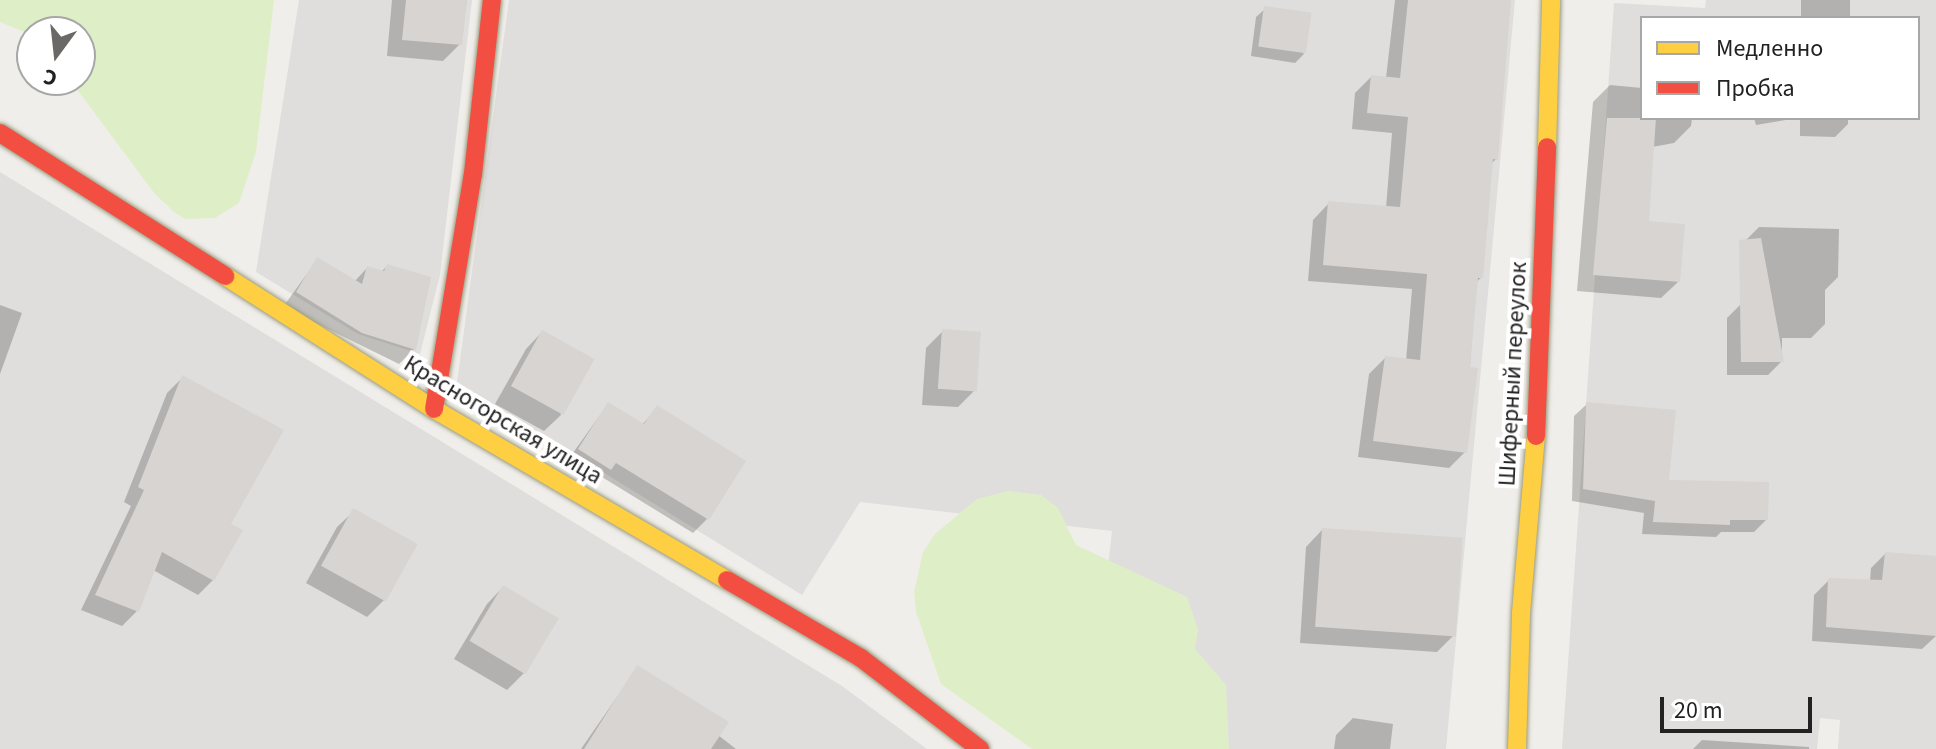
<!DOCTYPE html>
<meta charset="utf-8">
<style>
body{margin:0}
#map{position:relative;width:1936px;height:749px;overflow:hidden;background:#f0eeea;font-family:"Source Sans 3",sans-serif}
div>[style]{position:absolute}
.residential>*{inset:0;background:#dfdedc}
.grass>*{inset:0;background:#deefc8}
.shadow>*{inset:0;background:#0003;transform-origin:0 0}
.building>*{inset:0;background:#d7d4d1;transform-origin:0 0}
.roads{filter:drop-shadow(0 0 2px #9a9b80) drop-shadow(0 0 2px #9a9b80)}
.slow>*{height:18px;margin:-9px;padding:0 9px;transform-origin:9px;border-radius:9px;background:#ffcf43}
.jam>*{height:18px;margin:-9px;padding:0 9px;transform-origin:9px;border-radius:9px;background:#f24e42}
span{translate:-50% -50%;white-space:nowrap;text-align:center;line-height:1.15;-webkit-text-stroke:8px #fff;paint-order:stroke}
.street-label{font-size:24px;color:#222}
.legend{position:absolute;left:1640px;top:16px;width:280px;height:104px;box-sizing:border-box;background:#fff;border:2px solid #a7a7a7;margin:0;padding:10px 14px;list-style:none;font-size:24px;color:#222}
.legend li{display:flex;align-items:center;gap:16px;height:40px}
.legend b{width:40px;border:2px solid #a7a7a7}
.north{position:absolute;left:16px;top:16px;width:80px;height:80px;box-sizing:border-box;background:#fff;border:2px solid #a7a7a7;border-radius:50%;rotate:195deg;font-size:22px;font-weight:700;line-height:32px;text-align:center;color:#222}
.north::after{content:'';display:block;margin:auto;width:28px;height:36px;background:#6a6968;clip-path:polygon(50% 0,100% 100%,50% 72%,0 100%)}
.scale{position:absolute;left:1660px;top:697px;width:152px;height:36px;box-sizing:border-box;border:4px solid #222;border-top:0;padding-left:10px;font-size:24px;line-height:28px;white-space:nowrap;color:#222;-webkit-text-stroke:6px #fff;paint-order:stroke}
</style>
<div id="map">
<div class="residential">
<div style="clip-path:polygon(299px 0,472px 0,440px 275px,420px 354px,358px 334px,256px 272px)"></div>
<div style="clip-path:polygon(509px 0,1515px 0,1446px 749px,1202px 749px,1095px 683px,1112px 531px,860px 502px,802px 595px,457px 382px)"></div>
<div style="clip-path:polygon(evenodd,1706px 0,1936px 0,1936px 749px,1838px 749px,1840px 720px,1820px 718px,1817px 749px,1562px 749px,1614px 3px,1705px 8px,1706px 0,1642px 18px,1918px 18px,1918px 118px,1642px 118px,1642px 18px)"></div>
<div style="clip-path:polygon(0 172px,842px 686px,927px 749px,0 749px)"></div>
</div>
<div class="grass">
<div style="clip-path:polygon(0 0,274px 0,256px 152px,239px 203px,215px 218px,185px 219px,174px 212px,154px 193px,70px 80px,80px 80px,80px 32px,32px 35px,0 22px)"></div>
<div style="clip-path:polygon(1009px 491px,1041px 495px,1058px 508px,1076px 545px,1187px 597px,1198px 629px,1195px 649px,1226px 685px,1229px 749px,1032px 749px,941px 684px,916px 612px,914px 592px,923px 552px,935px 534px,977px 499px)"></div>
</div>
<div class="shadow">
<div style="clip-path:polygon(392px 0,467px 0,460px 44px,443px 61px,387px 56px)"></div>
<div style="clip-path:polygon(1395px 0,1510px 0,1496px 159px,1490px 165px,1481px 278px,1475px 283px,1465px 452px,1449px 468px,1358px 457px,1369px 374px,1385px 358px,1406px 361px,1412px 289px,1308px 281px,1313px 220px,1329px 203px,1386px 208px,1392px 133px,1352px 129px,1355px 93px,1371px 77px,1386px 78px)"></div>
<div style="left:1801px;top:0;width:49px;height:18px"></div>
<div style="clip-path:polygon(1265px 9px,1304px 54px,1295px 63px,1251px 56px,1256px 17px)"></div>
<div style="clip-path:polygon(1610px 85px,1642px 88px,1642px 118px,1692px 118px,1691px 126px,1674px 143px,1652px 147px,1646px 223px,1678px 282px,1661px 298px,1577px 291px,1593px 102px)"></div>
<div style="clip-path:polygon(1754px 118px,1798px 118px,1756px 125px)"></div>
<div style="clip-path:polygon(1800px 118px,1848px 118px,1848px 124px,1835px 137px,1800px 136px)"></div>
<div style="clip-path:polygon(1759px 227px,1839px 229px,1838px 277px,1825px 290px,1825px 324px,1811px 338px,1782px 338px,1782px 361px,1768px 375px,1727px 375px,1727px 318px,1741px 304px,1745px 241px)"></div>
<div style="clip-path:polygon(317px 260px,354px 282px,367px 268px,381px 272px,387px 266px,414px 349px,399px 364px,283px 307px)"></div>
<div style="clip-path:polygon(0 305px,22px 313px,0 374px)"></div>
<div style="clip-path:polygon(943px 331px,975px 390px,958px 407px,922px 405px,926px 348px)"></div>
<div style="clip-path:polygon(542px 332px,561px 415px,544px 431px,495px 404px,526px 349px)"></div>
<div style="clip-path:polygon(182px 378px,229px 524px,213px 580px,198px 595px,153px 570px,137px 611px,122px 626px,81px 610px,131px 506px,124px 502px,167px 393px)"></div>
<div style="clip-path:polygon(608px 404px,642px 425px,658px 407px,707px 519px,693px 533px,602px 477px,595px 483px,565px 464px)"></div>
<div style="clip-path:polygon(1587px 404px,1667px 482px,1766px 520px,1754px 532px,1721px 532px,1716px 537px,1642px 534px,1644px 513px,1572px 501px,1574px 416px)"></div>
<div style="clip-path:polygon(354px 511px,384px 600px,367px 617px,306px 583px,337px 527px)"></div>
<div style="clip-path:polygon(1322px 530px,1454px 635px,1437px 652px,1300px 643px,1306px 547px)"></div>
<div style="clip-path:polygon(1885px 554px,1936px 558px,1936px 636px,1922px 649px,1812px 641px,1814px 595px,1829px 580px,1870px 581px,1871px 568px)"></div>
<div style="clip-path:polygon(503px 587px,524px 673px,507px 690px,454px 659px,487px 604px)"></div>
<div style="clip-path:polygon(637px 668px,718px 735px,736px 749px,581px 749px)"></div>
<div style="clip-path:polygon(1353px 718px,1393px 724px,1390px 749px,1334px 749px,1336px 735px)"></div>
<div style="clip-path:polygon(1702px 740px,1809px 747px,1809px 749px,1693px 749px)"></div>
</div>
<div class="building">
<div style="clip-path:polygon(406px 0,467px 0,462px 45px,402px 40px)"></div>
<div style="clip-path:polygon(1408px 0,1511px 0,1498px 160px,1493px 159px,1483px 278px,1478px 278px,1470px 367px,1478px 368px,1467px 453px,1373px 441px,1385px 356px,1420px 360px,1427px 274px,1323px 265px,1328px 201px,1400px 207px,1408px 117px,1367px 113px,1371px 75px,1400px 78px)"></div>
<div style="left:1264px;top:6px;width:48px;height:41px;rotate:8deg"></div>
<div style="clip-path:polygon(1607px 118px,1656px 118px,1649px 221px,1685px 224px,1680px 282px,1593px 275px)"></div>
<div style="clip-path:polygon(1761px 238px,1784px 362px,1741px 362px,1739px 240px)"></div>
<div style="clip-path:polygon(317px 257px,362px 284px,367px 266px,384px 271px,387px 264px,431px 277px,416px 350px,362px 333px,296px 292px)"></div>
<div style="left:942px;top:329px;width:39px;height:60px;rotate:4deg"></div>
<div style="left:542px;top:330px;width:60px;height:64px;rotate:29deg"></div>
<div style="clip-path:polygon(182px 375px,284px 430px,231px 524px,243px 530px,214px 581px,162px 552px,139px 612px,95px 595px,144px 490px,138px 487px)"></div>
<div style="clip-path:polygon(608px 402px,644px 424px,657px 405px,746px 461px,709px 520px,616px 463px,611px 470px,578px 449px)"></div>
<div style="clip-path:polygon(1586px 402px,1676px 410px,1669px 480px,1769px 482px,1768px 520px,1730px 520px,1730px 525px,1653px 522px,1655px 501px,1583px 489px)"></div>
<div style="left:353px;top:508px;width:74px;height:66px;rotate:29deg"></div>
<div style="left:1322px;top:528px;width:141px;height:99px;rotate:4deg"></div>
<div style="clip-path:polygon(1885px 552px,1936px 556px,1936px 636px,1826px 627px,1828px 578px,1882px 580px)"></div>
<div style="left:503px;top:585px;width:65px;height:65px;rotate:31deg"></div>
<div style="clip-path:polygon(637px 665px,729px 722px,711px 749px,584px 749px)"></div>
</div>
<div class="roads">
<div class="slow">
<div style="left:1547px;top:147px;width:147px;rotate:-88.4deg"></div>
<div style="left:225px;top:276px;width:248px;rotate:32.5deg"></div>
<div style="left:434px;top:409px;width:339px;rotate:30.3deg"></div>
<div style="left:1517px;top:749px;width:136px;rotate:-88.3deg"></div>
<div style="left:1521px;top:613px;width:178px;rotate:-85.2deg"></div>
</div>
<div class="jam">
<div style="left:0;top:133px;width:267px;rotate:32.4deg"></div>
<div style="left:434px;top:409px;width:238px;rotate:-80.6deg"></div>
<div style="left:473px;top:174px;width:175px;rotate:-83.8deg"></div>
<div style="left:1536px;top:436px;width:289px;rotate:-87.8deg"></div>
<div style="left:727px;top:580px;width:155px;rotate:30.2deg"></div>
<div style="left:861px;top:658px;width:150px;rotate:37.4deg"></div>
</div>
</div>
<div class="street-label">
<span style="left:1513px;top:374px;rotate:-87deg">Шиферный переулок</span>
<span style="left:503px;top:420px;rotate:31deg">Красногорская улица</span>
</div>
<ul class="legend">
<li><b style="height:10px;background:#ffcf43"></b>Медленно</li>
<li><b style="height:10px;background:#f24e42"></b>Пробка</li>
</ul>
<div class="north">С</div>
<div class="scale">20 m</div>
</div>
